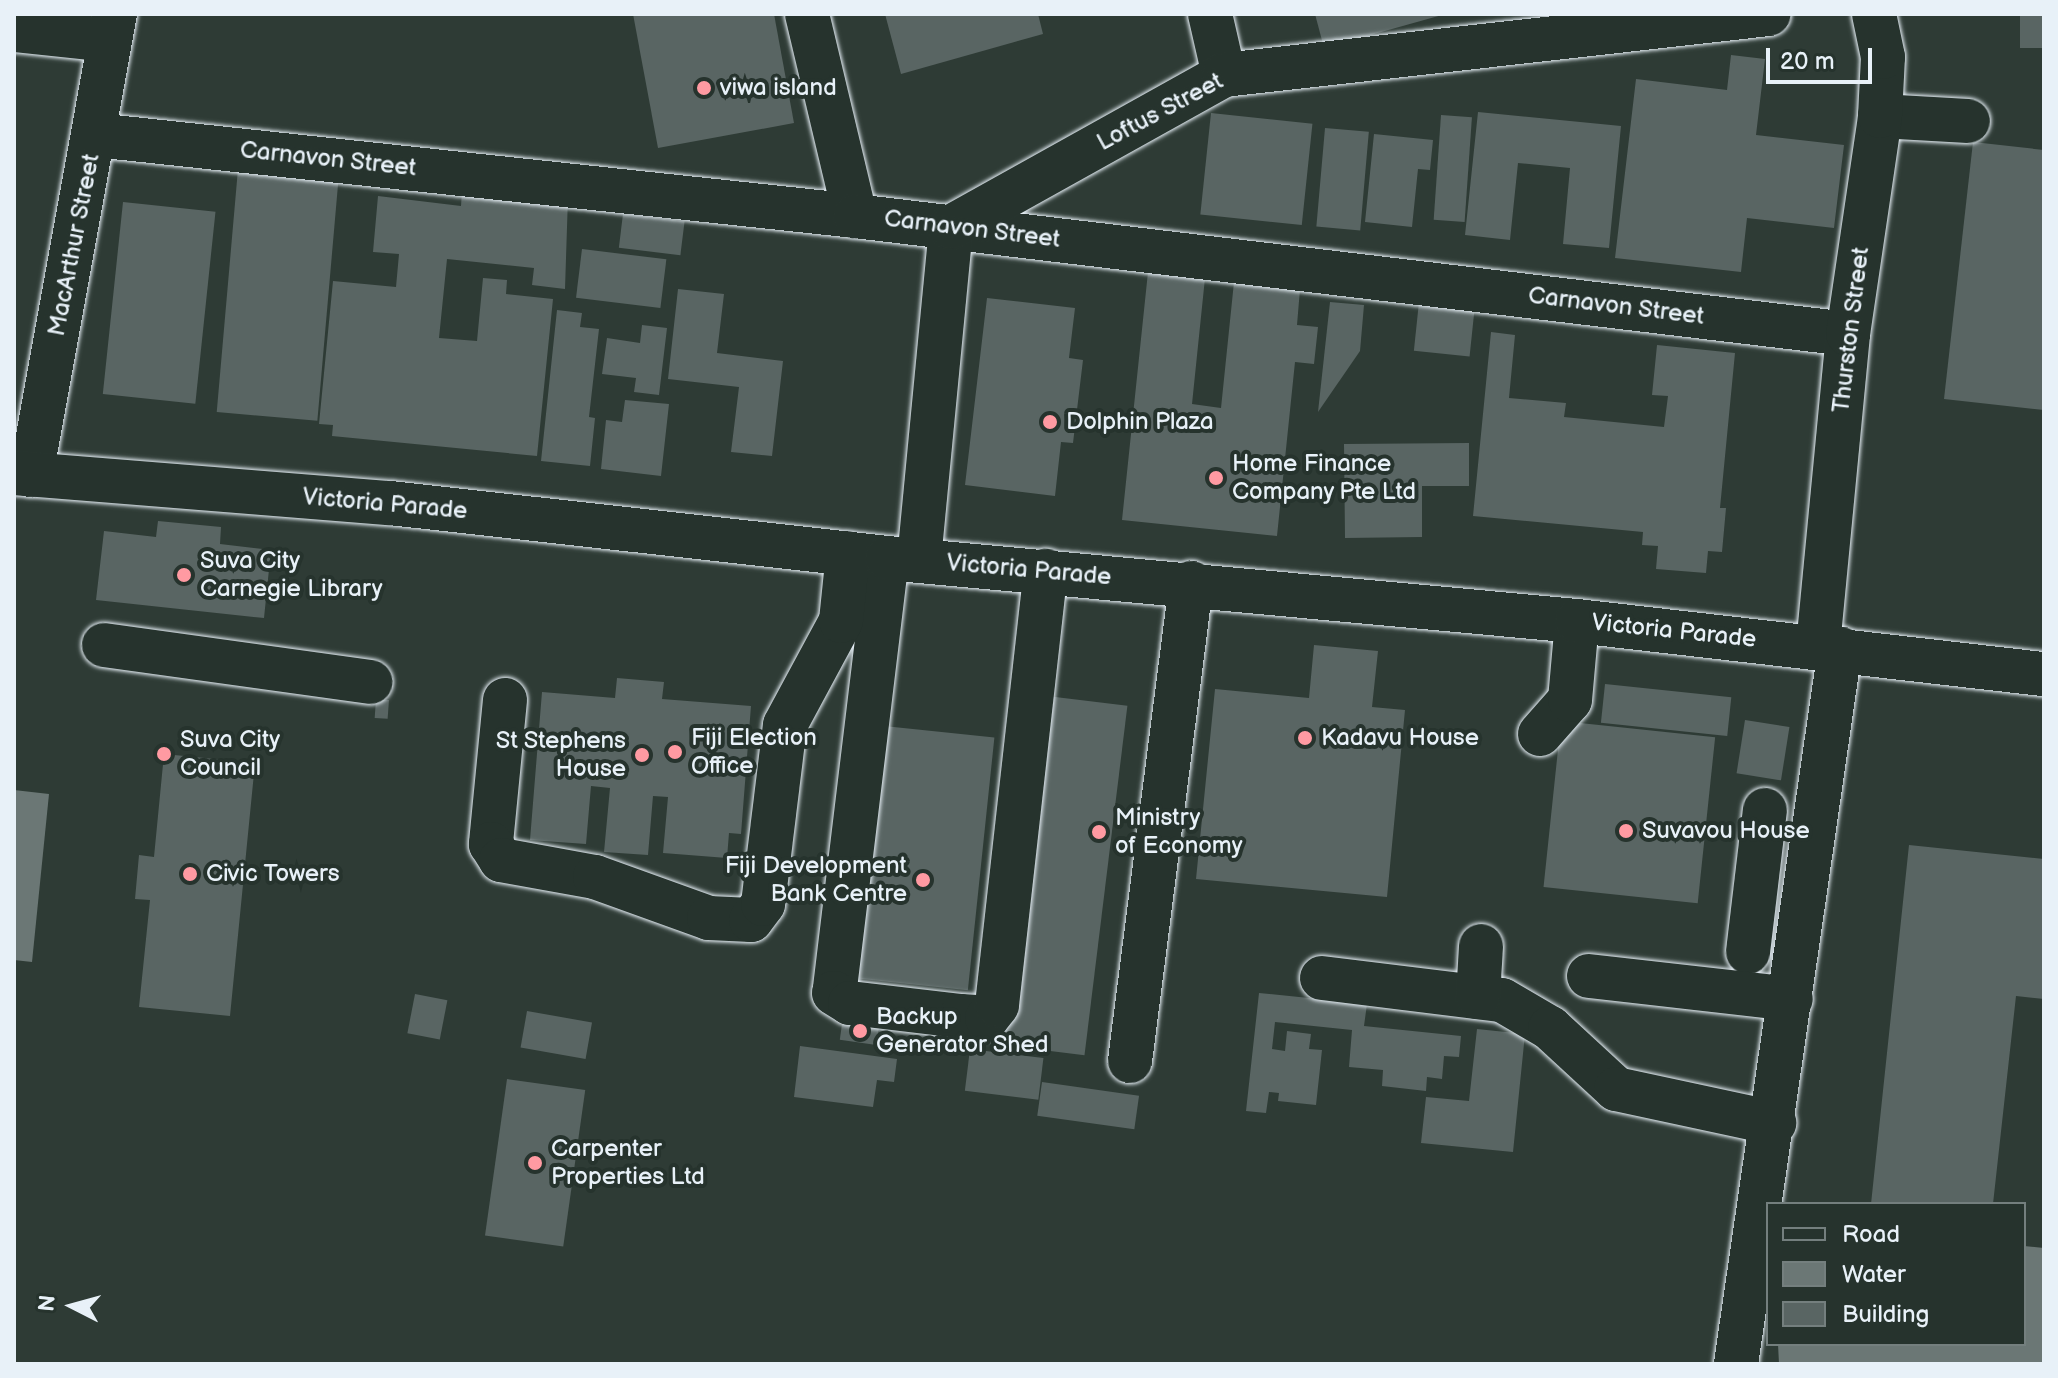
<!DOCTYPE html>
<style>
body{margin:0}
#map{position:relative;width:2058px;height:1378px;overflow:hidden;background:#2e3b35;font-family:"Balsamiq Sans",sans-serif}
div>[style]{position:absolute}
.water>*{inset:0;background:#6b7775}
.building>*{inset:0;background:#596563;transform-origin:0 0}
.roads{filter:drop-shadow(0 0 2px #e8f1f8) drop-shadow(0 0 2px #e8f1f8)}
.minor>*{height:44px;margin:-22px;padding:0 22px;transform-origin:22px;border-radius:22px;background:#26332d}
.major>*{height:44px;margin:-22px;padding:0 22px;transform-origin:22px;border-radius:22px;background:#26332d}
.highway>*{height:44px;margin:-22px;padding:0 22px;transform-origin:22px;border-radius:22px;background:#26332d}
.dots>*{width:22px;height:22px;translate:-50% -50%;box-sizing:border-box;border:4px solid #26332d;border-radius:50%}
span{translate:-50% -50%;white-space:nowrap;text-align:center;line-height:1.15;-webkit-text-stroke:8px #26332d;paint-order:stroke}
.poi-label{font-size:24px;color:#e8f1f8}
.left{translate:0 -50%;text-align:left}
.right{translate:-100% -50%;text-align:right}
.street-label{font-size:24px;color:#e8f1f8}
.frame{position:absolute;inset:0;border:16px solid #e8f1f8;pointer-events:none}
.legend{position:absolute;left:1766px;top:1202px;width:260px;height:144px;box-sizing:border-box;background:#26332d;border:2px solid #747f7e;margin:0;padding:10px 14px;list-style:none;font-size:24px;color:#e8f1f8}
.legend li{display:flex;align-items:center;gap:16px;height:40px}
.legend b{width:40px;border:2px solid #747f7e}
.north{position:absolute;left:32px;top:1266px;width:80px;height:80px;-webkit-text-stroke:6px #26332d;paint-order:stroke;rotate:276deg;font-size:22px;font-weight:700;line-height:32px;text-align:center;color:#e8f1f8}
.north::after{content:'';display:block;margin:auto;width:28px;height:36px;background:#e8f1f8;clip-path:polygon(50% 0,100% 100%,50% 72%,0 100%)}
.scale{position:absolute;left:1766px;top:48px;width:106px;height:36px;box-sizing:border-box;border:4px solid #e8f1f8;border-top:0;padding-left:10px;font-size:24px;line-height:28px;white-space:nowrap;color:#e8f1f8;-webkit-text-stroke:6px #26332d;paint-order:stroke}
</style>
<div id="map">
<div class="water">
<div style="clip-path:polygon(14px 790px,49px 794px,32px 962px,14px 960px)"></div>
<div style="clip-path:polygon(2024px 1246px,2044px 1248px,2044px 1364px,1779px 1364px,1778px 1344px,2024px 1344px)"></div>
</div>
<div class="building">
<div style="clip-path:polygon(633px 14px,774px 14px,794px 123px,658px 148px)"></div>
<div style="clip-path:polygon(885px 14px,1038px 14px,1043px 34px,901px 74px)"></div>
<div style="clip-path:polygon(1315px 14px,1442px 14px,1442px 15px,1324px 48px)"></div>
<div style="left:2020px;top:14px;width:24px;height:34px"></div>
<div style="clip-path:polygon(1731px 55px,1765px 59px,1756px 135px,1844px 145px,1834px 228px,1747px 218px,1741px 272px,1615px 258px,1636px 79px,1727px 90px)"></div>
<div style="clip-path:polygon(1478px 112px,1621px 126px,1609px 248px,1563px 244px,1570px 168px,1518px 163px,1510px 240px,1465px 235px)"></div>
<div style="left:1211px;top:113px;width:102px;height:102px;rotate:6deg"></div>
<div style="left:1441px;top:115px;width:31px;height:105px;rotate:4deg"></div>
<div style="left:1325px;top:128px;width:44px;height:99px;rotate:5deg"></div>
<div style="clip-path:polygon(1374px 134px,1433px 140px,1430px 170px,1418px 169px,1412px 227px,1365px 222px)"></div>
<div style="clip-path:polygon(1973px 142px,2044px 150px,2044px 410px,1944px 399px)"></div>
<div style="left:238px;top:169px;width:101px;height:244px;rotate:5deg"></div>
<div style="clip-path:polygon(462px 191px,568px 197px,565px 289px,532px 285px,534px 268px,447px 259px,439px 338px,477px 341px,483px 278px,507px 280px,506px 294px,553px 299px,537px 456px,332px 436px,333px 425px,319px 424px,333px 281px,396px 287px,399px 254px,373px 252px,378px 196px,461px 206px)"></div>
<div style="left:123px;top:202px;width:93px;height:193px;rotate:6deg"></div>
<div style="left:623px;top:214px;width:62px;height:34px;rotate:7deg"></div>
<div style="left:582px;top:249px;width:85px;height:49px;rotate:7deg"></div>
<div style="clip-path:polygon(1148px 272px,1205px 278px,1192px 404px,1221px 408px,1234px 282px,1300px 289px,1297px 325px,1318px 327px,1314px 364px,1295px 362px,1277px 536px,1122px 520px)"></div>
<div style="clip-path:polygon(678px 289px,724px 294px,717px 353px,783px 361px,772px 456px,731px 452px,739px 387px,668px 379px)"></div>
<div style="clip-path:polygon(987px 298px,1075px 308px,1069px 358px,1083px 360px,1073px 443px,1061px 442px,1055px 496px,965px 485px)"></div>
<div style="clip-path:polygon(1330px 302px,1364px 305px,1360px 351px,1318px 412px)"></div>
<div style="left:1419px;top:302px;width:56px;height:49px;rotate:6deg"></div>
<div style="clip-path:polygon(557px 310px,582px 313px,580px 327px,599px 329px,589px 417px,595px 418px,590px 466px,541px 461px)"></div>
<div style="clip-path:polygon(642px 325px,667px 328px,659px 395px,634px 392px,636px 378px,602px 374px,607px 338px,640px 343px)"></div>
<div style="clip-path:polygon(1491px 332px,1515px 335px,1509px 398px,1566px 403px,1564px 417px,1664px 427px,1668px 396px,1652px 395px,1657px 345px,1735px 353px,1720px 508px,1726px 508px,1722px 552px,1708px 551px,1706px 573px,1656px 569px,1658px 546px,1642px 545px,1643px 532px,1473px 516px)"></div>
<div style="clip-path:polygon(625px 400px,669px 404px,661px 476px,601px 469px,606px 420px,622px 422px)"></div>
<div style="clip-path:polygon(1469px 443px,1469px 486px,1422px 486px,1422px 537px,1345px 538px,1344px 444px)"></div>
<div style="clip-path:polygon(158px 521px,221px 527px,220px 544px,271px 550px,264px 618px,96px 600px,104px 531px,156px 537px)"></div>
<div style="clip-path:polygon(1314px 645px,1378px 651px,1372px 707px,1405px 710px,1387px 897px,1196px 879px,1215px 689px,1309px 698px)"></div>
<div style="clip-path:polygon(617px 678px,664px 682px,662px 699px,751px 706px,741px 834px,729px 833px,727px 858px,663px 853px,668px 797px,653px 796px,648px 855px,604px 852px,610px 788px,591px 786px,586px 844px,530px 840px,542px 692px,615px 698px)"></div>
<div style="left:1605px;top:684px;width:127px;height:39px;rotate:6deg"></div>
<div style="left:1047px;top:696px;width:81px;height:352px;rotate:7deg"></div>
<div style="left:376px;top:699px;width:13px;height:19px;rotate:4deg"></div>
<div style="left:1745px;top:720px;width:45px;height:54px;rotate:9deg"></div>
<div style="left:1561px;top:721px;width:155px;height:167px;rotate:6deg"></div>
<div style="left:884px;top:726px;width:111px;height:254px;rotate:6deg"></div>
<div style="clip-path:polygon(164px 754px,255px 763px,230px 1016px,139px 1007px,150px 900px,135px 899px,139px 855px,154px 857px)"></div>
<div style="clip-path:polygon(1909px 845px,2044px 859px,2044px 999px,2016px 996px,1993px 1204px,1871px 1204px)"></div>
<div style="clip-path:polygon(1259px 993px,1367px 1004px,1364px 1026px,1461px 1036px,1459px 1057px,1444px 1056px,1442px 1079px,1427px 1077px,1426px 1091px,1382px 1086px,1383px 1070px,1349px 1067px,1352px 1030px,1275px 1022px,1272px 1049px,1285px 1051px,1287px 1031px,1311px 1034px,1309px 1049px,1322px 1050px,1316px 1105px,1278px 1101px,1279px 1093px,1269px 1092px,1266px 1113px,1246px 1111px)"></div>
<div style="left:415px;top:994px;width:33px;height:40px;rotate:11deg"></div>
<div style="left:527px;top:1011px;width:66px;height:37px;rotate:10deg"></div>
<div style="left:843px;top:1017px;width:37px;height:23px;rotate:8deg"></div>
<div style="clip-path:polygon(1477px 1029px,1525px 1034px,1513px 1152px,1421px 1143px,1426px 1097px,1469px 1101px)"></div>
<div style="clip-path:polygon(800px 1046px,897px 1059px,894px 1082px,877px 1080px,873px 1107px,794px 1097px)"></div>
<div style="left:970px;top:1049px;width:74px;height:42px;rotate:7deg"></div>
<div style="left:507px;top:1079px;width:79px;height:158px;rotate:8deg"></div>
<div style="left:1042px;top:1082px;width:98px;height:34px;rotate:8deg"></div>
</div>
<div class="roads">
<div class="minor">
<div style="left:807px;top:14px;width:208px;rotate:76.6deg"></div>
<div style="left:1210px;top:14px;width:63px;rotate:77.1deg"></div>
<div style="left:14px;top:30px;width:96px;rotate:6deg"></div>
<div style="left:1880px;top:116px;width:88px;rotate:3.3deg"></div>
<div style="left:95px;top:135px;width:764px;rotate:6.08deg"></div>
<div style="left:855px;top:216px;width:1000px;rotate:6.78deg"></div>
<div style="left:887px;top:558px;width:438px;rotate:96.9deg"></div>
<div style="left:834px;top:993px;width:19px;rotate:32deg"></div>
<div style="left:850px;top:1003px;width:112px;rotate:6.7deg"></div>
<div style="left:961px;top:1016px;width:26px;rotate:4deg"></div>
<div style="left:987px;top:1018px;width:16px;rotate:-52deg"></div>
<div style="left:997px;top:1005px;width:437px;rotate:-83.6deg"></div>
<div style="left:919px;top:560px;width:335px;rotate:-84.5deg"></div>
<div style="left:951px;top:227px;width:312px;rotate:-29.1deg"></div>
<div style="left:1224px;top:75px;width:548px;rotate:-6.39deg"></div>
<div style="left:104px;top:645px;width:269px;rotate:7.9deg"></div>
<div style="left:1818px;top:646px;width:313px;rotate:-84.5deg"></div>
<div style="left:1848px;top:334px;width:220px;rotate:-81.6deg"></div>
<div style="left:1880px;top:116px;width:59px;rotate:-87.1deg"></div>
<div style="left:1883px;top:57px;width:44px;rotate:-101.8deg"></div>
<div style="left:505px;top:700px;width:145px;rotate:95.6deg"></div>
<div style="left:491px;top:844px;width:19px;rotate:58deg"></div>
<div style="left:501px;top:860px;width:96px;rotate:10.3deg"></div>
<div style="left:595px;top:877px;width:121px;rotate:19.8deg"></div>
<div style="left:709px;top:918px;width:42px;rotate:2.7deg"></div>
<div style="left:751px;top:920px;width:20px;rotate:-53deg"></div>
<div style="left:763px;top:904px;width:180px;rotate:-83deg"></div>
<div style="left:785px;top:725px;width:118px;rotate:-61.7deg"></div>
<div style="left:841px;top:621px;width:68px;rotate:-84.1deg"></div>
<div style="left:1540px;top:734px;width:45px;rotate:-48.6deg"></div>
<div style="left:1570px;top:700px;width:79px;rotate:-84.9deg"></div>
<div style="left:1748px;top:952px;width:143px;rotate:-83.2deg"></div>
<div style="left:1589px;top:976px;width:203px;rotate:6.5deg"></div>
<div style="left:1322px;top:978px;width:181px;rotate:7deg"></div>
<div style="left:1502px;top:1000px;width:56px;rotate:30.3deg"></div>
<div style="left:1550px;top:1028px;width:90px;rotate:42.7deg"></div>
<div style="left:1616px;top:1089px;width:162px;rotate:12.1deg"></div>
<div style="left:1478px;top:997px;width:51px;rotate:-86.6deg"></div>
<div style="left:1130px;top:1061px;width:482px;rotate:-82.7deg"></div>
<div style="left:1736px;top:1364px;width:723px;rotate:-81.72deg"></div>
</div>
<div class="major">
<div style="left:31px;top:475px;width:469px;rotate:-79.7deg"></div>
</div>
<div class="highway">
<div style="left:14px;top:473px;width:377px;rotate:4.6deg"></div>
<div style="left:390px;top:503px;width:500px;rotate:6.31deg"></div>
<div style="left:887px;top:558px;width:693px;rotate:5.22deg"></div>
<div style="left:1577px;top:621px;width:470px;rotate:6.5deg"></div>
</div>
</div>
<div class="dots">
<div style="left:704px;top:88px;background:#ff9aa2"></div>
<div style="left:1050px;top:422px;background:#ff9aa2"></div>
<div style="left:1216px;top:478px;background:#ff9aa2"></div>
<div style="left:184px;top:575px;background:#ff9aa2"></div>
<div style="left:1305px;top:738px;background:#ff9aa2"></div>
<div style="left:675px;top:752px;background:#ff9aa2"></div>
<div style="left:164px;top:754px;background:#ff9aa2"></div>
<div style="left:642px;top:755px;background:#ff9aa2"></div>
<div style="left:1626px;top:831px;background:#ff9aa2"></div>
<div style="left:1099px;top:832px;background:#ff9aa2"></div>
<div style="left:190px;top:874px;background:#ff9aa2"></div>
<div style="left:923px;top:880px;background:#ff9aa2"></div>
<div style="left:860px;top:1031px;background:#ff9aa2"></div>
<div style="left:535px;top:1163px;background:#ff9aa2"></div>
</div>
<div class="poi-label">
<span class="left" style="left:720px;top:88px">viwa island</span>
<span class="left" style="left:1066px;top:422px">Dolphin Plaza</span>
<span class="left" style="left:1232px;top:478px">Home Finance<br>Company Pte Ltd</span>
<span class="left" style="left:200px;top:575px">Suva City<br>Carnegie Library</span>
<span class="left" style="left:691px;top:752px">Fiji Election<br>Office</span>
<span class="left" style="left:1321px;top:738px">Kadavu House</span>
<span class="left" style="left:180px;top:754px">Suva City<br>Council</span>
<span class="right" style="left:626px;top:755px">St Stephens<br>House</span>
<span class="left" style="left:1115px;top:832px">Ministry<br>of Economy</span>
<span class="left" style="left:1642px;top:831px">Suvavou House</span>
<span class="right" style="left:907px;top:880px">Fiji Development<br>Bank Centre</span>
<span class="left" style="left:206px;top:874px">Civic Towers</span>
<span class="left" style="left:876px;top:1031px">Backup<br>Generator Shed</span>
<span class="left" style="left:551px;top:1163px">Carpenter<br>Properties Ltd</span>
</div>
<div class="street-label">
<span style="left:1160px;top:112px;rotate:-28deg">Loftus Street</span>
<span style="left:328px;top:159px;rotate:6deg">Carnavon Street</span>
<span style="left:972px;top:229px;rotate:7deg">Carnavon Street</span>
<span style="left:74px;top:245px;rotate:-79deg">MacArthur Street</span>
<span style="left:1616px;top:306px;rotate:7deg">Carnavon Street</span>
<span style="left:1851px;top:330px;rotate:-83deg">Thurston Street</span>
<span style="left:385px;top:504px;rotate:5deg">Victoria Parade</span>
<span style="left:1029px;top:570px;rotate:5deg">Victoria Parade</span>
<span style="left:1674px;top:631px;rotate:6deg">Victoria Parade</span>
</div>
<div class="frame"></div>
<ul class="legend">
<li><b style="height:10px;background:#26332d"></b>Road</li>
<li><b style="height:22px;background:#6b7775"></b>Water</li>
<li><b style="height:22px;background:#596563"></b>Building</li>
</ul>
<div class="north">N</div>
<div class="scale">20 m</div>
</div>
